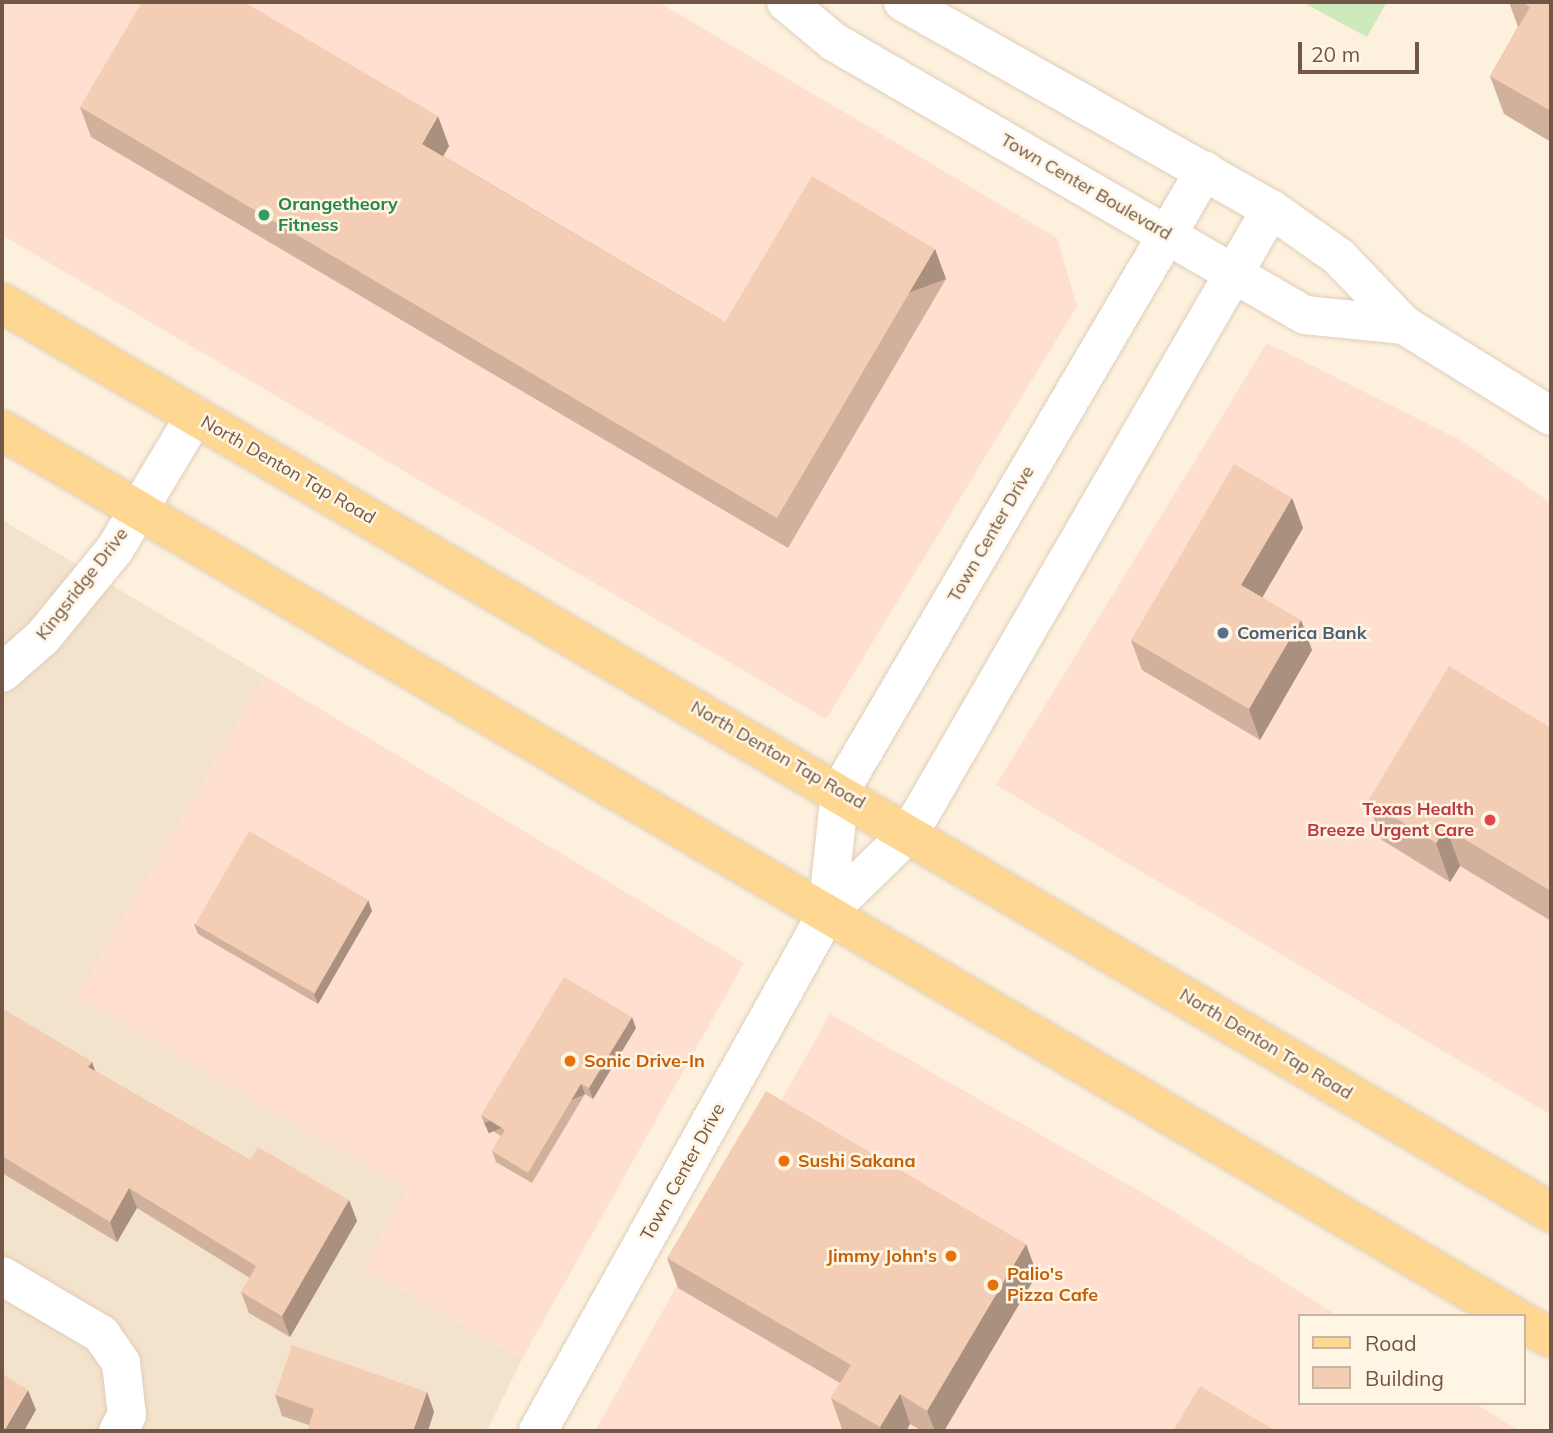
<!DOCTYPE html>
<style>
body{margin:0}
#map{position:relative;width:1553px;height:1433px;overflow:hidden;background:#fdf1dd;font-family:Mulish,sans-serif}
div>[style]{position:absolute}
.residential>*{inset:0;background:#f4e3cc}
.commercial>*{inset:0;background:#fedfd0}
.green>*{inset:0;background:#ceeabc}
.roads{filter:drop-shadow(0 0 2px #e0cdba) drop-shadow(0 0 2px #e0cdba)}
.street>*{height:38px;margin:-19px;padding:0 19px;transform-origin:19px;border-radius:19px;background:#fff}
.primary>*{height:38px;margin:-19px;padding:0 19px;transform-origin:19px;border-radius:19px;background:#fed893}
.wall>*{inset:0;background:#d1b19b}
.shaded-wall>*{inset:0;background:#aa907e;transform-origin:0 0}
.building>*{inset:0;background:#f3ceb4;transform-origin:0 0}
.dots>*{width:19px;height:19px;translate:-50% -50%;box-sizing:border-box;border:4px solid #fff5e4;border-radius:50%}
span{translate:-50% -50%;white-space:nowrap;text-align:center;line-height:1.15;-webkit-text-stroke:5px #fff5e4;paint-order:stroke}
.street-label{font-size:18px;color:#725646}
.leisure-label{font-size:18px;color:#27864d;font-weight:700}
.left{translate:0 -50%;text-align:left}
.service-label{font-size:18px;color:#4e5e75;font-weight:700}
.health-label{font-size:18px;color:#be3a42;font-weight:700}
.right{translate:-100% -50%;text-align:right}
.food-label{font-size:18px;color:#c56008;font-weight:700}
.frame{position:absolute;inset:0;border:4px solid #725646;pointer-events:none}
.legend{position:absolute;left:1298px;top:1314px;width:228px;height:91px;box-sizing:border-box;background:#fff5e4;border:2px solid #c7b5a5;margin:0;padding:9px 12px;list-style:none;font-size:21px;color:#725646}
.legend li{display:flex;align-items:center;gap:14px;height:35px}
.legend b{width:35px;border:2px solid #c7b5a5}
.scale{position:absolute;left:1298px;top:42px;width:121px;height:32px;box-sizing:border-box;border:4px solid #725646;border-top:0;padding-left:9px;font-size:21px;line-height:24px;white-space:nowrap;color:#725646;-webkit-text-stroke:5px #fff5e4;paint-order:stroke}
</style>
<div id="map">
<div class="residential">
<div style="clip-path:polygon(2px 520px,265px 676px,78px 996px,408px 1190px,363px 1267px,522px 1359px,487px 1431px,2px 1431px)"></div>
</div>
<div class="commercial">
<div style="clip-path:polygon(2px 2px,658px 2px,1057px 238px,1077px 306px,826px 719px,2px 235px)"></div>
<div style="clip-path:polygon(1267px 343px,1462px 441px,1551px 503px,1551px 1115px,996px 785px)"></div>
<div style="clip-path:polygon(265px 676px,744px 963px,522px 1359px,363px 1267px,407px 1190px,77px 996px)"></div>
<div style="clip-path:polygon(830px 1014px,1160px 1203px,1338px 1316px,1299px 1316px,1299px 1403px,1475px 1403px,1519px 1431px,595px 1431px)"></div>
</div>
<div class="green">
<div style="clip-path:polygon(1302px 2px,1387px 2px,1367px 37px)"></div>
</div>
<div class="roads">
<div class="street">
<div style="left:786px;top:2px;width:62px;rotate:39.8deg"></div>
<div style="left:834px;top:42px;width:544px;rotate:30.1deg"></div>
<div style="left:1305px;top:315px;width:100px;rotate:5.8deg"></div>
<div style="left:903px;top:2px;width:422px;rotate:29.4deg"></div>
<div style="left:1271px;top:209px;width:83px;rotate:35.2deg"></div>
<div style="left:1339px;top:257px;width:94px;rotate:46.3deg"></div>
<div style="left:1404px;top:325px;width:173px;rotate:31.8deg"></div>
<div style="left:2px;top:673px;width:55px;rotate:-41.3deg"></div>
<div style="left:43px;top:637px;width:114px;rotate:-50.7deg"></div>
<div style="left:115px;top:549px;width:155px;rotate:-59deg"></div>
<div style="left:827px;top:913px;width:123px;rotate:-83.9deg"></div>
<div style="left:840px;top:791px;width:720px;rotate:-59.55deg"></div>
<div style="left:2px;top:1276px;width:115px;rotate:30.4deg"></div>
<div style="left:101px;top:1334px;width:35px;rotate:55deg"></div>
<div style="left:121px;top:1363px;width:52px;rotate:83.4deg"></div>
<div style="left:127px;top:1415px;width:18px;rotate:119deg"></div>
<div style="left:538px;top:1431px;width:593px;rotate:-60.84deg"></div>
<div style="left:827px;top:913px;width:116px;rotate:-44.3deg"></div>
<div style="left:910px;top:832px;width:720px;rotate:-59.91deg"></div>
</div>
<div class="primary">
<div style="left:2px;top:303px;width:1796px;rotate:30.41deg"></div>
<div style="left:2px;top:430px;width:1752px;rotate:30.39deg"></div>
<div style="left:1523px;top:1322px;width:32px;rotate:30deg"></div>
</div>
</div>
<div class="wall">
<div style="clip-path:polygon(1509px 2px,1551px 2px,1551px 142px,1504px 114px,1490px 76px,1518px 27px)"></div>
<div style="clip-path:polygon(80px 107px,449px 146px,443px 156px,725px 322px,935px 249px,946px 279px,788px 548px,91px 137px)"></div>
<div style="clip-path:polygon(1292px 498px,1303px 528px,1262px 597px,1312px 650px,1260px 740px,1142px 670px,1131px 640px)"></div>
<div style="clip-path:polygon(1551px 728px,1551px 921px,1460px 866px,1450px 882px,1382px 840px,1368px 801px)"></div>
<div style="clip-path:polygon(368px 900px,372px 911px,318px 1004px,198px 934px,194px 924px)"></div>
<div style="clip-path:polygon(2px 1009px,92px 1062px,95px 1071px,250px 1160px,349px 1200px,357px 1221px,290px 1337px,249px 1313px,241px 1292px,250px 1278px,137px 1208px,117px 1242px,2px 1173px)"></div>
<div style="clip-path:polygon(636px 1028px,593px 1099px,585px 1094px,532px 1183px,496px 1162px,492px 1151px,501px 1136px,485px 1126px,481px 1115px)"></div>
<div style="clip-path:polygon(667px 1258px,1037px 1274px,944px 1431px,922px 1431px,910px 1424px,906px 1431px,846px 1431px,842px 1429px,831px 1398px,840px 1383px,678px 1288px)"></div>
<div style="clip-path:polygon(427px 1392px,434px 1412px,309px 1425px,282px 1416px,275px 1395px)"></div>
</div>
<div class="shaded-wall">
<div style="clip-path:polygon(438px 116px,449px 146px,433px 174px,422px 144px)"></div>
<div style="left:935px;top:249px;width:32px;height:312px;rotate:70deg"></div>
<div style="clip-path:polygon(1292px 498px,1303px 528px,1252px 615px,1241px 585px)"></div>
<div style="clip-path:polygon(1301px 620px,1312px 650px,1260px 740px,1249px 709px)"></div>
<div style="clip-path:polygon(1446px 828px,1460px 866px,1450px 882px,1436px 843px)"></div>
<div style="clip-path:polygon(368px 900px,372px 911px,318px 1004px,314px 994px)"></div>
<div style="clip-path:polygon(632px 1017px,636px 1028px,593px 1099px,589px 1088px)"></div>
<div style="clip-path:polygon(92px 1062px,99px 1082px,88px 1067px)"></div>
<div style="left:581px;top:1084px;width:11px;height:104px;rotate:68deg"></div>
<div style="clip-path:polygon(129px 1188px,137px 1208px,117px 1242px,110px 1222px)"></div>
<div style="clip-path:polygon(349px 1200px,357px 1221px,290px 1337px,282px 1316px)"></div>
<div style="clip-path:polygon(1026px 1244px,1037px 1274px,944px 1431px,935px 1431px,927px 1411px)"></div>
<div style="clip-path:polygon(28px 1390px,36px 1410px,24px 1431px,4px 1431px)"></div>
<div style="clip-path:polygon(427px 1392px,434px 1412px,428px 1431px,413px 1431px)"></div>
<div style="clip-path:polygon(900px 1394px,910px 1424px,906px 1431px,882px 1431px,880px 1427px)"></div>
</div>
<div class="building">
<div style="clip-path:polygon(142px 2px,244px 2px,438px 116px,422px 144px,725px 322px,812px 176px,935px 249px,777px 518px,80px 107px)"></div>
<div style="clip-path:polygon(1521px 2px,1551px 2px,1551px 111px,1490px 76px,1530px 7px)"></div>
<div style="clip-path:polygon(1234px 464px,1292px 498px,1241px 585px,1301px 620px,1249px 709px,1131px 640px)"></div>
<div style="clip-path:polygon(1449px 666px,1551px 728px,1551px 891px,1446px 828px,1436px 843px,1368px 801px)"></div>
<div style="left:249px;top:831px;width:138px;height:108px;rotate:30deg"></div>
<div style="clip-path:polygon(564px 977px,632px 1017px,589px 1088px,581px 1084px,528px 1173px,492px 1151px,505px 1130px,481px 1115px)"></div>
<div style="clip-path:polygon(2px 1009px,92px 1062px,88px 1067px,250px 1160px,258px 1147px,349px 1200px,282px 1316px,241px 1292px,256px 1266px,129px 1188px,110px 1222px,2px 1156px,2px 1120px,3px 1118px,2px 1117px)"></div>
<div style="clip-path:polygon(766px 1091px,1026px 1244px,927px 1411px,900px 1394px,880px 1427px,831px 1398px,851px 1365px,667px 1258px)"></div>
<div style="clip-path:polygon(292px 1345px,427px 1392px,413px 1431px,307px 1431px,314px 1409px,275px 1395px)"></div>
<div style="clip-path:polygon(2px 1374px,28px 1390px,4px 1431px,2px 1431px)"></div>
<div style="clip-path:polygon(1200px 1386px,1276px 1431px,1173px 1431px)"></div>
</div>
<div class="dots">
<div style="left:264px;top:215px;background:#2e9e5b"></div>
<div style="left:1223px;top:633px;background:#5c6f8a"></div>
<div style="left:1490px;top:820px;background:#e0444e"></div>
<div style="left:570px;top:1061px;background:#e8710a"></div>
<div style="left:784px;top:1161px;background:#e8710a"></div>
<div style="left:951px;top:1256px;background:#e8710a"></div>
<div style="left:993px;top:1285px;background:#e8710a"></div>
</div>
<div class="street-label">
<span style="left:1086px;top:187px;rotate:30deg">Town Center Boulevard</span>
<span style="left:288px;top:470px;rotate:30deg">North Denton Tap Road</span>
<span style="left:991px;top:534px;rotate:-60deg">Town Center Drive</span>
<span style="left:82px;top:584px;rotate:-52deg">Kingsridge Drive</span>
<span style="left:778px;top:755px;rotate:30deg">North Denton Tap Road</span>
<span style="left:1266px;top:1044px;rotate:31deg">North Denton Tap Road</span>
<span style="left:683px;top:1172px;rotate:-61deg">Town Center Drive</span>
</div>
<div class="leisure-label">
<span class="left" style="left:278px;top:215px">Orangetheory<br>Fitness</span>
</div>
<div class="service-label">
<span class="left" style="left:1237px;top:633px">Comerica Bank</span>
</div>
<div class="health-label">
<span class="right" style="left:1474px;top:820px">Texas Health<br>Breeze Urgent Care</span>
</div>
<div class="food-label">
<span class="left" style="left:584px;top:1061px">Sonic Drive-In</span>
<span class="left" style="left:798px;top:1161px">Sushi Sakana</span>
<span class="right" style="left:937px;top:1256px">Jimmy John's</span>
<span class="left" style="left:1007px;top:1285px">Palio's<br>Pizza Cafe</span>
</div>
<div class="frame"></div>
<ul class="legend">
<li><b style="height:9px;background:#fed893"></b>Road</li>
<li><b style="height:19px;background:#f3ceb4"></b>Building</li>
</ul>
<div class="scale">20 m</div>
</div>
